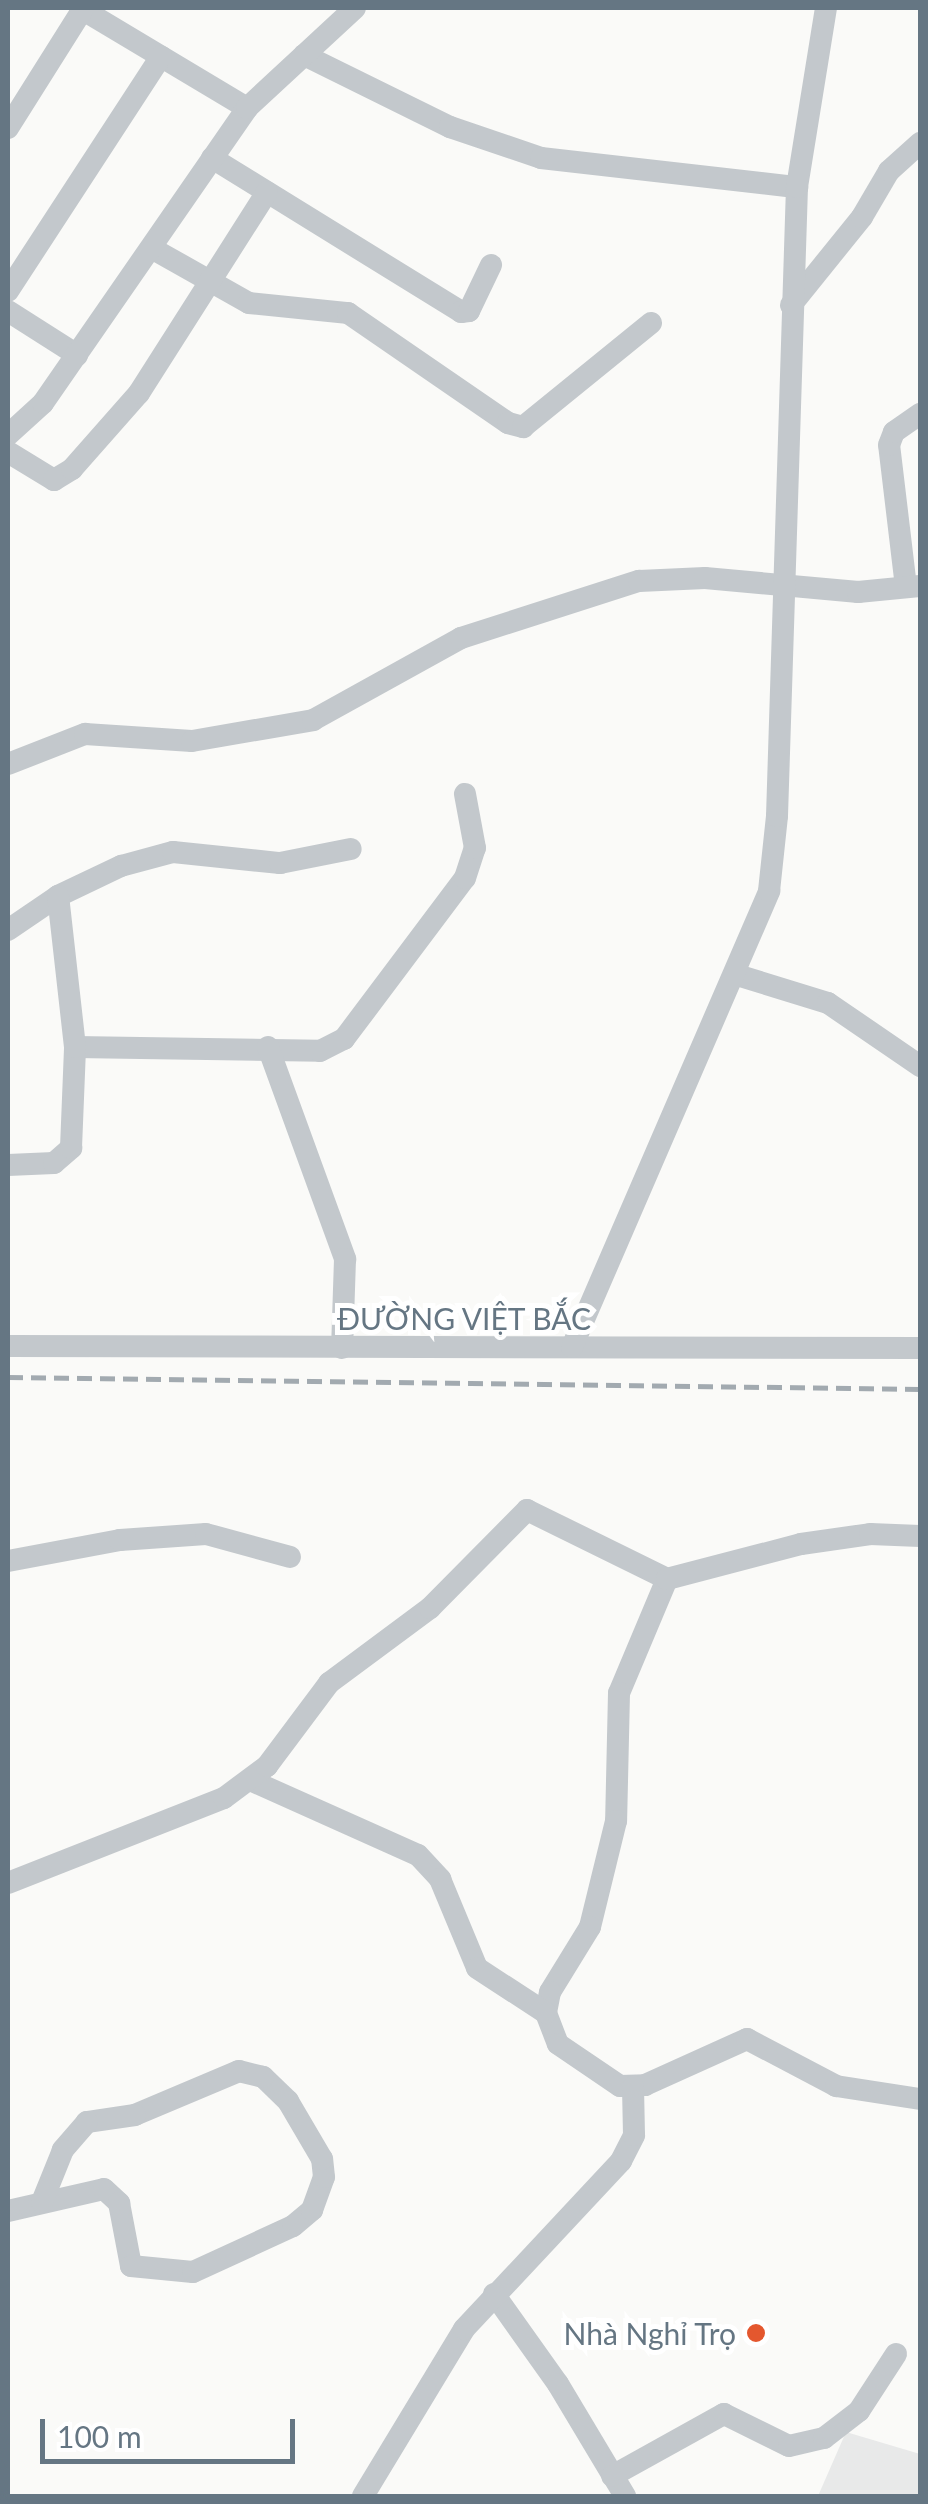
<!DOCTYPE html>
<meta charset="utf-8">
<style>
body{margin:0}
#map{position:relative;width:928px;height:2504px;overflow:hidden;background:#fafaf8;font-family:Lato,sans-serif}
div>[style]{position:absolute}
.built>*{inset:0;background:#e8e9e9}
.minor>*{height:22px;margin:-11px;padding:0 11px;transform-origin:11px;border-radius:11px;background:#c3c8cc}
.rail>*{height:5px;margin-top:-2.5px;transform-origin:0;background:repeating-linear-gradient(90deg,#a2aab0 0 15px,transparent 0 23px)}
.dots>*{width:28px;height:28px;translate:-50% -50%;box-sizing:border-box;border:5px solid #fff;border-radius:50%}
span{translate:-50% -50%;white-space:nowrap;text-align:center;line-height:1.15;-webkit-text-stroke:10px #fff;paint-order:stroke}
.street-label{font-size:30px;color:#657683}
.poi-label{font-size:30px;color:#657683}
.right{translate:-100% -50%;text-align:right}
.frame{position:absolute;inset:0;border:10px solid #657683;pointer-events:none}
.scale{position:absolute;left:40px;top:2419px;width:255px;height:45px;box-sizing:border-box;border:5px solid #657683;border-top:0;padding-left:12px;font-size:30px;line-height:35px;white-space:nowrap;color:#657683;-webkit-text-stroke:8px #fff;paint-order:stroke}
</style>
<div id="map">
<div class="built">
<div style="clip-path:polygon(846px 2432px,920px 2454px,920px 2496px,818px 2496px)"></div>
</div>
<div class="minor">
<div style="left:80px;top:8px;width:195px;rotate:30.9deg"></div>
<div style="left:304px;top:55px;width:163px;rotate:26.3deg"></div>
<div style="left:450px;top:127px;width:96px;rotate:18.8deg"></div>
<div style="left:541px;top:158px;width:258px;rotate:6.5deg"></div>
<div style="left:8px;top:128px;width:141px;rotate:-57.8deg"></div>
<div style="left:212px;top:158px;width:293px;rotate:31.7deg"></div>
<div style="left:461px;top:312px;width:8px;rotate:-7deg"></div>
<div style="left:469px;top:311px;width:51px;rotate:-64.4deg"></div>
<div style="left:153px;top:249px;width:110px;rotate:29.4deg"></div>
<div style="left:249px;top:303px;width:100px;rotate:5.8deg"></div>
<div style="left:348px;top:313px;width:194px;rotate:34.5deg"></div>
<div style="left:508px;top:423px;width:16px;rotate:15deg"></div>
<div style="left:523px;top:427px;width:165px;rotate:-39.1deg"></div>
<div style="left:8px;top:291px;width:280px;rotate:-56.9deg"></div>
<div style="left:791px;top:305px;width:113px;rotate:-51.1deg"></div>
<div style="left:862px;top:217px;width:53px;rotate:-59.6deg"></div>
<div style="left:889px;top:171px;width:42px;rotate:-42.1deg"></div>
<div style="left:8px;top:311px;width:82px;rotate:32.5deg"></div>
<div style="left:8px;top:435px;width:47px;rotate:-42.4deg"></div>
<div style="left:43px;top:403px;width:359px;rotate:-55.3deg"></div>
<div style="left:247px;top:108px;width:147px;rotate:-42.8deg"></div>
<div style="left:8px;top:452px;width:54px;rotate:31.3deg"></div>
<div style="left:54px;top:480px;width:21px;rotate:-31deg"></div>
<div style="left:72px;top:469px;width:101px;rotate:-48.6deg"></div>
<div style="left:139px;top:393px;width:238px;rotate:-57.5deg"></div>
<div style="left:906px;top:587px;width:143px;rotate:-96.8deg"></div>
<div style="left:889px;top:445px;width:14px;rotate:-69deg"></div>
<div style="left:894px;top:432px;width:32px;rotate:-35deg"></div>
<div style="left:8px;top:764px;width:83px;rotate:-21.3deg"></div>
<div style="left:85px;top:734px;width:107px;rotate:3.7deg"></div>
<div style="left:192px;top:741px;width:123px;rotate:-9.8deg"></div>
<div style="left:313px;top:720px;width:169px;rotate:-29deg"></div>
<div style="left:461px;top:638px;width:187px;rotate:-17.8deg"></div>
<div style="left:639px;top:581px;width:66px;rotate:-2.6deg"></div>
<div style="left:705px;top:578px;width:154px;rotate:5.2deg"></div>
<div style="left:858px;top:592px;width:62px;rotate:-5.5deg"></div>
<div style="left:8px;top:930px;width:60px;rotate:-34.2deg"></div>
<div style="left:58px;top:896px;width:70px;rotate:-25.5deg"></div>
<div style="left:121px;top:866px;width:54px;rotate:-15.1deg"></div>
<div style="left:173px;top:852px;width:108px;rotate:5.9deg"></div>
<div style="left:280px;top:863px;width:72px;rotate:-11.2deg"></div>
<div style="left:737px;top:975px;width:95px;rotate:17.1deg"></div>
<div style="left:828px;top:1003px;width:112px;rotate:34.4deg"></div>
<div style="left:75px;top:1047px;width:245px;rotate:0.9deg"></div>
<div style="left:320px;top:1051px;width:27px;rotate:-27deg"></div>
<div style="left:344px;top:1039px;width:201px;rotate:-53.1deg"></div>
<div style="left:465px;top:878px;width:32px;rotate:-72deg"></div>
<div style="left:475px;top:848px;width:55px;rotate:-100.5deg"></div>
<div style="left:268px;top:1047px;width:226px;rotate:70deg"></div>
<div style="left:345px;top:1259px;width:89px;rotate:91.9deg"></div>
<div style="left:8px;top:1165px;width:46px;rotate:-2.5deg"></div>
<div style="left:54px;top:1163px;width:23px;rotate:-41deg"></div>
<div style="left:71px;top:1148px;width:101px;rotate:-87.7deg"></div>
<div style="left:75px;top:1047px;width:152px;rotate:-96.4deg"></div>
<div style="left:8px;top:1346px;width:912px;rotate:0.13deg"></div>
<div style="left:572px;top:1347px;width:497px;rotate:-66.6deg"></div>
<div style="left:769px;top:891px;width:75px;rotate:-83.9deg"></div>
<div style="left:777px;top:816px;width:629px;rotate:-88.18deg"></div>
<div style="left:797px;top:187px;width:181px;rotate:-80.8deg"></div>
<div style="left:8px;top:1561px;width:114px;rotate:-10.6deg"></div>
<div style="left:120px;top:1540px;width:86px;rotate:-4deg"></div>
<div style="left:206px;top:1534px;width:87px;rotate:15.3deg"></div>
<div style="left:667px;top:1579px;width:124px;rotate:112.8deg"></div>
<div style="left:619px;top:1693px;width:128px;rotate:91.3deg"></div>
<div style="left:616px;top:1821px;width:109px;rotate:103.8deg"></div>
<div style="left:590px;top:1927px;width:76px;rotate:121.6deg"></div>
<div style="left:550px;top:1992px;width:21px;rotate:101deg"></div>
<div style="left:546px;top:2013px;width:33px;rotate:69deg"></div>
<div style="left:558px;top:2044px;width:75px;rotate:34.1deg"></div>
<div style="left:620px;top:2086px;width:25px;rotate:-2deg"></div>
<div style="left:645px;top:2085px;width:112px;rotate:-24.3deg"></div>
<div style="left:747px;top:2039px;width:101px;rotate:27.8deg"></div>
<div style="left:836px;top:2086px;width:85px;rotate:8.8deg"></div>
<div style="left:250px;top:1780px;width:184px;rotate:24.1deg"></div>
<div style="left:418px;top:1855px;width:33px;rotate:47deg"></div>
<div style="left:440px;top:1879px;width:96px;rotate:67.4deg"></div>
<div style="left:477px;top:1968px;width:82px;rotate:33.1deg"></div>
<div style="left:8px;top:1883px;width:232px;rotate:-21.5deg"></div>
<div style="left:224px;top:1798px;width:54px;rotate:-36.7deg"></div>
<div style="left:267px;top:1766px;width:104px;rotate:-53.2deg"></div>
<div style="left:329px;top:1683px;width:126px;rotate:-36.6deg"></div>
<div style="left:430px;top:1608px;width:138px;rotate:-45.3deg"></div>
<div style="left:527px;top:1510px;width:156px;rotate:26.2deg"></div>
<div style="left:667px;top:1579px;width:138px;rotate:-14.6deg"></div>
<div style="left:801px;top:1544px;width:70px;rotate:-8.2deg"></div>
<div style="left:870px;top:1534px;width:50px;rotate:2.3deg"></div>
<div style="left:8px;top:2211px;width:98px;rotate:-12.9deg"></div>
<div style="left:104px;top:2189px;width:21px;rotate:43deg"></div>
<div style="left:119px;top:2203px;width:64px;rotate:79.2deg"></div>
<div style="left:131px;top:2266px;width:62px;rotate:5.5deg"></div>
<div style="left:193px;top:2272px;width:110px;rotate:-24.7deg"></div>
<div style="left:293px;top:2226px;width:25px;rotate:-40deg"></div>
<div style="left:312px;top:2210px;width:35px;rotate:-70deg"></div>
<div style="left:324px;top:2177px;width:18px;rotate:-96deg"></div>
<div style="left:322px;top:2159px;width:67px;rotate:-120.4deg"></div>
<div style="left:288px;top:2101px;width:35px;rotate:-136deg"></div>
<div style="left:263px;top:2077px;width:25px;rotate:-166deg"></div>
<div style="left:239px;top:2071px;width:113px;rotate:157.1deg"></div>
<div style="left:135px;top:2115px;width:49px;rotate:171.7deg"></div>
<div style="left:87px;top:2122px;width:37px;rotate:131deg"></div>
<div style="left:63px;top:2150px;width:56px;rotate:112deg"></div>
<div style="left:494px;top:2294px;width:110px;rotate:54.6deg"></div>
<div style="left:558px;top:2384px;width:131px;rotate:59.1deg"></div>
<div style="left:612px;top:2476px;width:128px;rotate:-29deg"></div>
<div style="left:724px;top:2414px;width:72px;rotate:26.2deg"></div>
<div style="left:789px;top:2446px;width:36px;rotate:-13deg"></div>
<div style="left:824px;top:2438px;width:44px;rotate:-37.6deg"></div>
<div style="left:859px;top:2411px;width:68px;rotate:-57deg"></div>
<div style="left:363px;top:2496px;width:195px;rotate:-58.8deg"></div>
<div style="left:464px;top:2329px;width:230px;rotate:-46.9deg"></div>
<div style="left:621px;top:2161px;width:29px;rotate:-63deg"></div>
<div style="left:634px;top:2135px;width:48px;rotate:-91.2deg"></div>
</div>
<div class="rail">
<div style="left:8px;top:1377px;width:912px;rotate:0.75deg"></div>
</div>
<div class="dots">
<div style="left:756px;top:2333px;background:#e4572e"></div>
</div>
<div class="street-label">
<span style="left:464px;top:1318px">ĐƯỜNG VIỆT BẮC</span>
</div>
<div class="poi-label">
<span class="right" style="left:736px;top:2333px">Nhà Nghỉ Trọ</span>
</div>
<div class="frame"></div>
<div class="scale">100 m</div>
</div>
